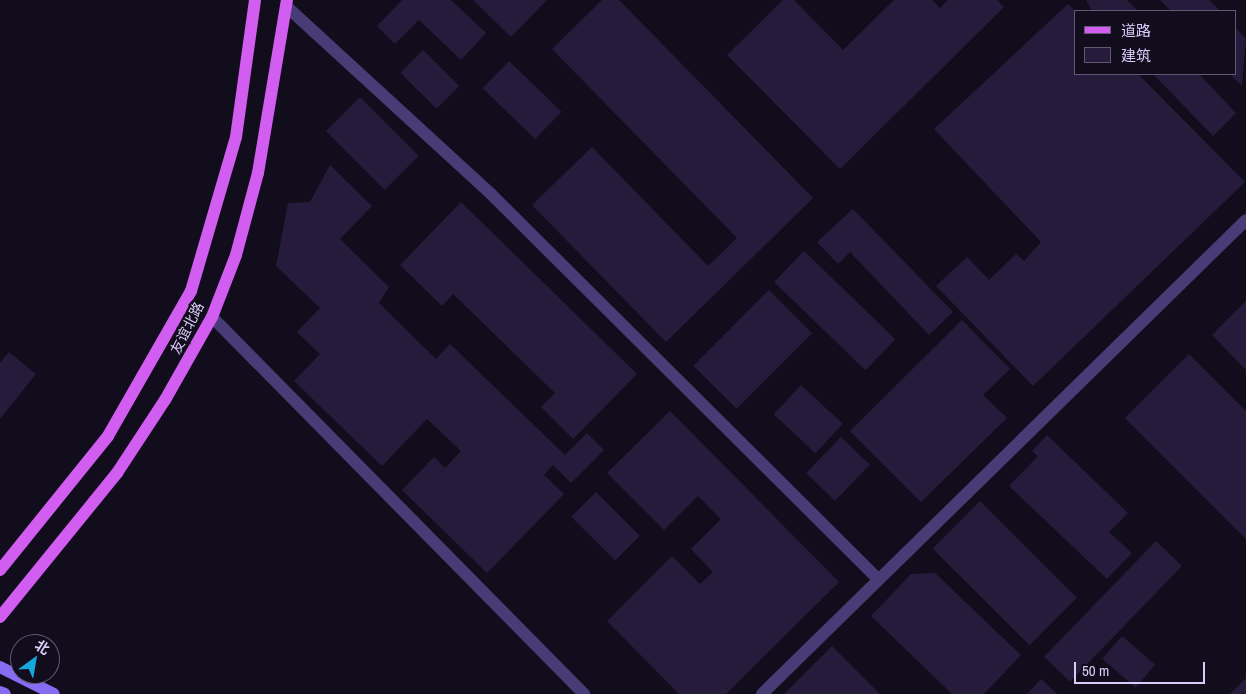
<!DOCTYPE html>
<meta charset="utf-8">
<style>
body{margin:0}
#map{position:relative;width:1246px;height:694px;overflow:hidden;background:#120d1c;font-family:"Archivo Narrow","Noto Sans SC",sans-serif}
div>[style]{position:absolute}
.building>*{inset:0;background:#271b3b;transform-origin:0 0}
.street>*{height:12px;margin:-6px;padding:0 6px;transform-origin:6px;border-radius:6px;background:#483c77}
.secondary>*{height:12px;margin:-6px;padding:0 6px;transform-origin:6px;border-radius:6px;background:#866cf2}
.primary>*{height:12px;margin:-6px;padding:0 6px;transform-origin:6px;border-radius:6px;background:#d25df1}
span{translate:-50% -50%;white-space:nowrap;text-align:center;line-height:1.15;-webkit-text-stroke:4.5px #120d1c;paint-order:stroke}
.street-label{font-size:14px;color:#d9ccfa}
.legend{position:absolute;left:1074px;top:10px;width:162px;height:65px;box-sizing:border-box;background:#120d1c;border:1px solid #625975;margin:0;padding:6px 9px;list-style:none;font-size:15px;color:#d9ccfa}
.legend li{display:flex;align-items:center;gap:10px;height:25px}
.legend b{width:25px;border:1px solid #625975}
.north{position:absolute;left:10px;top:634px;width:50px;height:50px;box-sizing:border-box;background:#120d1c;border:1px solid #625975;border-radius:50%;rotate:32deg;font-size:14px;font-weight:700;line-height:20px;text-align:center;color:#d9ccfa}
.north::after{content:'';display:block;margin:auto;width:18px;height:22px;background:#14a8df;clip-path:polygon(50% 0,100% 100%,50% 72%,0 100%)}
.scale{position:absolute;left:1074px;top:662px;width:131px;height:22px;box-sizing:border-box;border:2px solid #d9ccfa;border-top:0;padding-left:6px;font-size:15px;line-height:18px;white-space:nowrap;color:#d9ccfa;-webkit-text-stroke:4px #120d1c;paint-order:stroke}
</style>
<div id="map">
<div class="building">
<div style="clip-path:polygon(402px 0,451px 0,486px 33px,461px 60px,419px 20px,395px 44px,377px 26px)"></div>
<div style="clip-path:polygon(473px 0,547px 0,511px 37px)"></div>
<div style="clip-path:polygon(602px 0,619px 0,813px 198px,666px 342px,532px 205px,592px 147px,708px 266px,737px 238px,552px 49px)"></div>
<div style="clip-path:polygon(783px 0,794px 0,843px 50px,894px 0,932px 0,940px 8px,948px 0,997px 0,1004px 7px,840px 169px,727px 55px)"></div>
<div style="clip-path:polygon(1086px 0,1127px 0,1138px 11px,1092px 11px)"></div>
<div style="clip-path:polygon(1160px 0,1209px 0,1220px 11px,1171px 11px)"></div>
<div style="clip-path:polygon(1068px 4px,1075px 11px,1075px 74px,1138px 74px,1245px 182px,1033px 386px,936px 286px,967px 257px,989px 280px,1016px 254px,1024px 261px,1041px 242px,934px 129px)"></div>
<div style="clip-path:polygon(1235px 27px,1246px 39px,1242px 86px,1230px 74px,1235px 74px)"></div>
<div style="left:423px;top:50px;width:51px;height:32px;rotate:45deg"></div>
<div style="left:509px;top:61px;width:73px;height:38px;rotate:44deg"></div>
<div style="clip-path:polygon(1153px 74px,1199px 74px,1236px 113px,1213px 136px)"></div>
<div style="left:360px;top:97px;width:83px;height:48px;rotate:45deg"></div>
<div style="clip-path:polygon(330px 165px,372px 206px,340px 239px,389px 287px,379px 303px,436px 359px,450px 344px,565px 455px,587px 433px,604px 450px,571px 483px,553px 465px,544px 475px,564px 494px,487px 573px,402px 490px,434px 457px,445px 468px,461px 451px,427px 419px,382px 466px,294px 381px,320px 354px,297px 332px,320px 308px,276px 266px,288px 203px,310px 202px)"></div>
<div style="clip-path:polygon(461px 202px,637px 374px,573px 439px,541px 407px,555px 393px,453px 294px,442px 306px,400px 265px)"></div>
<div style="clip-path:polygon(853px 209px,953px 312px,929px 335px,850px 252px,838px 264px,817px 242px)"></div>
<div style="left:804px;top:251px;width:127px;height:43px;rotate:44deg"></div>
<div style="left:769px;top:290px;width:61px;height:107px;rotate:45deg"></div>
<div style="clip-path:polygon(1246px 301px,1246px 370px,1212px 335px)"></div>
<div style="clip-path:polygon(962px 320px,1010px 369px,983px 395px,1007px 418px,921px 502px,850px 431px)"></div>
<div style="clip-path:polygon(9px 352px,36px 374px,0 419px,0 363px)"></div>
<div style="clip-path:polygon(1189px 354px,1246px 411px,1246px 539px,1125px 418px)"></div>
<div style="left:801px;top:385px;width:57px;height:40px;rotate:43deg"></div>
<div style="clip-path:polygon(670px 411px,839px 582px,726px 694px,679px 694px,607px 621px,672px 556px,700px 584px,713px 572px,691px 549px,721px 519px,698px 496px,664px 530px,607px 473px)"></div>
<div style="clip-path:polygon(1047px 435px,1128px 513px,1109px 532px,1132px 553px,1107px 579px,1009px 486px,1038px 456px,1032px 451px)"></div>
<div style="left:841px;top:437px;width:40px;height:50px;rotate:44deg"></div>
<div style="left:596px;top:492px;width:62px;height:35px;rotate:45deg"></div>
<div style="left:980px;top:501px;width:137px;height:67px;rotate:45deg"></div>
<div style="left:1156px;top:541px;width:36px;height:161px;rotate:44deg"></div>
<div style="clip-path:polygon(935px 573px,1021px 655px,984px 694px,952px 694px,871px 616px,911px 574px)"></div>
<div style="left:1122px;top:636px;width:44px;height:30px;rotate:41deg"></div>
<div style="clip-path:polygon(832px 646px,880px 694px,784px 694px)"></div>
<div style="clip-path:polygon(1246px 678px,1246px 694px,1230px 694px)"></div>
<div style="clip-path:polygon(1041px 679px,1057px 694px,1027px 694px)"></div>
</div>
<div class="street">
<div style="left:286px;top:6px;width:278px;rotate:42.5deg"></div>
<div style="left:491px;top:194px;width:544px;rotate:44.85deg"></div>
<div style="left:212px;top:317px;width:530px;rotate:45.38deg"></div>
<div style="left:762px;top:694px;width:677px;rotate:-44.4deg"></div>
</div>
<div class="secondary">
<div style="left:0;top:667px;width:60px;rotate:26.6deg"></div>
<div style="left:0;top:692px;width:5px;rotate:22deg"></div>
</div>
<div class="primary">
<div style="left:0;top:570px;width:172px;rotate:-51.1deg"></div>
<div style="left:108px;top:436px;width:167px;rotate:-60.2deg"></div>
<div style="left:191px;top:291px;width:160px;rotate:-73.7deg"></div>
<div style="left:236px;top:137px;width:138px;rotate:-82.1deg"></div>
<div style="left:0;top:617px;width:186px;rotate:-50.9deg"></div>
<div style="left:117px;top:473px;width:87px;rotate:-56.7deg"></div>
<div style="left:165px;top:400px;width:95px;rotate:-60.5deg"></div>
<div style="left:212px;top:317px;width:66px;rotate:-68.8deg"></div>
<div style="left:236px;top:255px;width:85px;rotate:-75deg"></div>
<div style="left:258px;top:173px;width:175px;rotate:-80.5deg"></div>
</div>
<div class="street-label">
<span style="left:187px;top:328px;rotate:-63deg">友谊北路</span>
</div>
<ul class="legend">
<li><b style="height:6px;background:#d25df1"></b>道路</li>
<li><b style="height:14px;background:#271b3b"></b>建筑</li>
</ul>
<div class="north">北</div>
<div class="scale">50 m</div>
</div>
